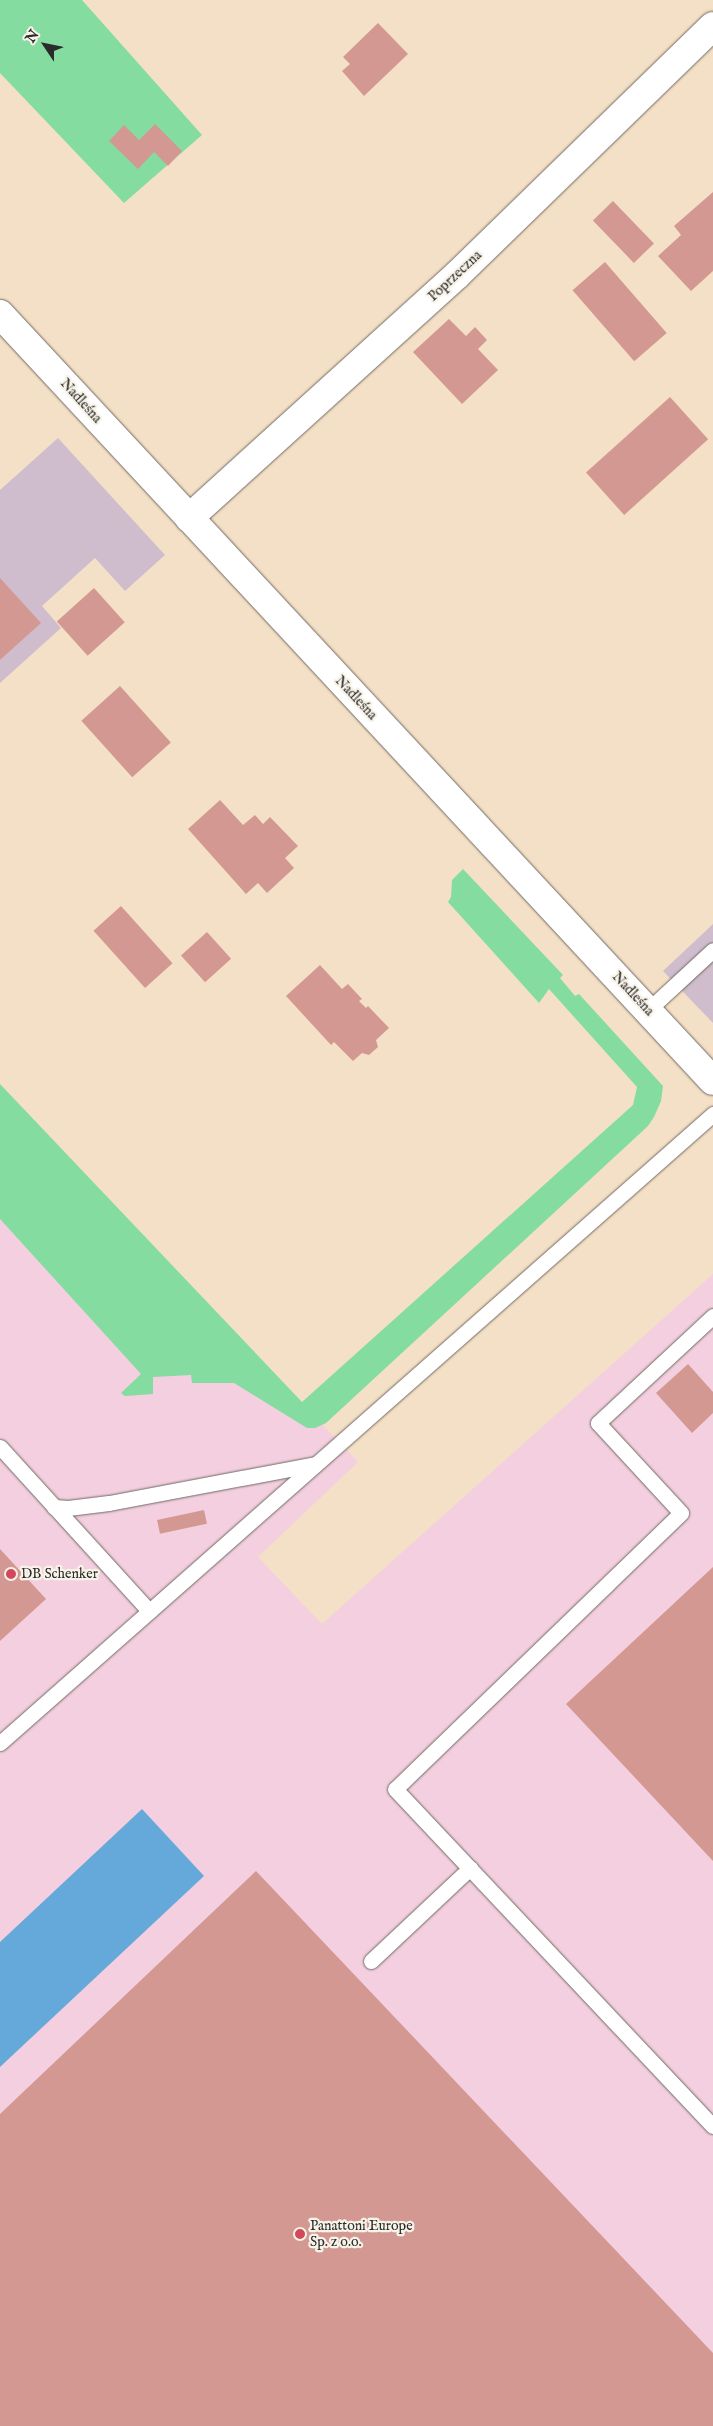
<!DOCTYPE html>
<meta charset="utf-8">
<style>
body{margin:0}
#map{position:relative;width:713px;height:2426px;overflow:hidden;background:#f4e0c7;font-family:"IM FELL English",serif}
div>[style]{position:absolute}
.built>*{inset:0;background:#f3cfdf}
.industrial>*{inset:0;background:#cfbdce}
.green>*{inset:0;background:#84dca1}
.water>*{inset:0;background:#65a9da}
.building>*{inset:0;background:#d39892;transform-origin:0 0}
.roads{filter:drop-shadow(0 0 1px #716a62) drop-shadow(0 0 1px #716a62)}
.service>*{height:15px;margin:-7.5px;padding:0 7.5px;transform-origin:7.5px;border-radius:7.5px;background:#fff}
.minor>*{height:28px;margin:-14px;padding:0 14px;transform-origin:14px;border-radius:14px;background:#fff}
.dots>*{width:14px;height:14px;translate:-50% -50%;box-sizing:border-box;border:2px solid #f7f3e8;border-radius:50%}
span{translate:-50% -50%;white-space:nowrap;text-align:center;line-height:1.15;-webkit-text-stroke:4.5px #f7f3e8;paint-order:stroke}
.street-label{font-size:14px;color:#2b2b2b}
.poi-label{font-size:14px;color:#2b2b2b}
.left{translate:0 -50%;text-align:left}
.north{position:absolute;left:20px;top:20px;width:50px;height:50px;-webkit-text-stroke:4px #f7f3e8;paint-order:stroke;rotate:304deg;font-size:14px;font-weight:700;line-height:20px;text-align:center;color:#2b2b2b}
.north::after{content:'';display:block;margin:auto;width:18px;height:22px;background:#2b2b2b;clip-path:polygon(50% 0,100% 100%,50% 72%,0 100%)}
</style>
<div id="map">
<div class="built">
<div style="clip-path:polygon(0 1084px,358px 1462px,258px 1557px,322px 1624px,713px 1274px,713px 2426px,0 2426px)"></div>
</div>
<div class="industrial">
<div style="clip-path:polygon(58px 438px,165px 555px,125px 591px,95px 558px,42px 606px,61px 628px,0 683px,0 490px)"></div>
<div style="clip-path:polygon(713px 924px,713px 1023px,663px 971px)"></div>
</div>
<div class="green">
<div style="clip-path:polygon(0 0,82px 0,202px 135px,124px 203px,0 73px)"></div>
<div style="clip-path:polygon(463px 869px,563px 975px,560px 978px,575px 996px,579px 994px,663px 1086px,661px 1101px,654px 1117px,648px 1126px,326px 1423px,315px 1428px,307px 1428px,234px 1383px,192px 1383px,191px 1375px,153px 1377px,153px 1394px,125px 1396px,121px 1393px,141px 1374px,0 1219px,0 1084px,302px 1402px,633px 1105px,637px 1087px,549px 989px,539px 1003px,448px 902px,451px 897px,452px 880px)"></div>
</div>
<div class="water">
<div style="clip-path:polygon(142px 1809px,204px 1876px,0 2067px,0 1942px)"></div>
</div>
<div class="building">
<div style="clip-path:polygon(378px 23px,408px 54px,364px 96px,342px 71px,350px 64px,343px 57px)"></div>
<div style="clip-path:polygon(155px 124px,182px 151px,168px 166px,154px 152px,138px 169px,109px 141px,124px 125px,139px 140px)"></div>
<div style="clip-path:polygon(713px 192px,713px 271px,691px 291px,658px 256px,681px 235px,674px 226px)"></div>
<div style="left:613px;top:201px;width:59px;height:28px;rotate:46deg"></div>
<div style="left:605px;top:262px;width:94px;height:43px;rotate:49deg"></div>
<div style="clip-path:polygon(449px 319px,466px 336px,475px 327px,487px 340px,478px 349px,498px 370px,462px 404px,413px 352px)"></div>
<div style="left:670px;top:397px;width:57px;height:113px;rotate:48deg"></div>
<div style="clip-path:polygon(0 578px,41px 623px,0 660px)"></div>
<div style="left:94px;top:588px;width:46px;height:50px;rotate:48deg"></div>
<div style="left:120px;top:686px;width:76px;height:52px;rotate:48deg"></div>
<div style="clip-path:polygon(220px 800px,243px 825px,255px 815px,263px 824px,270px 817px,298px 846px,285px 858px,294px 868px,267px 893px,258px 883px,246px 894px,188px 829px)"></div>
<div style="left:121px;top:906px;width:77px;height:37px;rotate:48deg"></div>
<div style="left:207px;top:932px;width:36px;height:35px;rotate:48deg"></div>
<div style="clip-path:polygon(320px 965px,342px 989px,348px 984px,362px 999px,359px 1001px,366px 1008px,368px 1006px,389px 1028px,376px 1040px,378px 1047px,369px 1055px,362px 1053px,353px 1061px,334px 1042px,331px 1045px,286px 996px)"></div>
<div style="clip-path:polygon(688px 1364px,713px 1392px,713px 1413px,692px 1433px,656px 1393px)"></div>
<div style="left:204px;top:1510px;width:14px;height:48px;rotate:78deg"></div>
<div style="clip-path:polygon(0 1549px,46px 1599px,0 1641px)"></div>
<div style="clip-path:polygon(713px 1567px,713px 1861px,566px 1704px)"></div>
<div style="clip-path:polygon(256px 1871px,713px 2353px,713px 2426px,0 2426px,0 2114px)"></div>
</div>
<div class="roads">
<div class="service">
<div style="left:648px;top:1010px;width:88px;rotate:-42.7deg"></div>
<div style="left:713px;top:1316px;width:157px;rotate:137.1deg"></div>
<div style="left:598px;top:1423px;width:122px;rotate:47.3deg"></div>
<div style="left:681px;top:1513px;width:397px;rotate:136deg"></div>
<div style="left:395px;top:1789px;width:463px;rotate:46.7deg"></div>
<div style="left:0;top:1447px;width:222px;rotate:47.7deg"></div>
<div style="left:54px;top:1507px;width:14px;rotate:4deg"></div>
<div style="left:68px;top:1508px;width:41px;rotate:-7deg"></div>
<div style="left:109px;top:1503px;width:210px;rotate:-10.7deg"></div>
<div style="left:0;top:1743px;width:951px;rotate:-41.42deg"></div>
<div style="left:371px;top:1961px;width:136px;rotate:-43.2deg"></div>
</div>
<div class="minor">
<div style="left:0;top:314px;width:1047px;rotate:47.09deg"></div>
<div style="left:189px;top:518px;width:362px;rotate:-42.2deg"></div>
<div style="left:457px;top:275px;width:357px;rotate:-44.2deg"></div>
</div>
</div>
<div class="dots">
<div style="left:11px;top:1574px;background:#d1495b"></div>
<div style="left:300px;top:2234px;background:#d1495b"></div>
</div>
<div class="street-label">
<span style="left:455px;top:276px;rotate:-43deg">Poprzeczna</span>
<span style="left:81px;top:401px;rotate:48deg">Nadleśna</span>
<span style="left:356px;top:698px;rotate:47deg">Nadleśna</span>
<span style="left:633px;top:994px;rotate:47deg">Nadleśna</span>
</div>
<div class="poi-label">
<span class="left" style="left:21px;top:1574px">DB Schenker</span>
<span class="left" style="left:310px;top:2234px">Panattoni Europe<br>Sp. z o.o.</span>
</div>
<div class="north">N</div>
</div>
